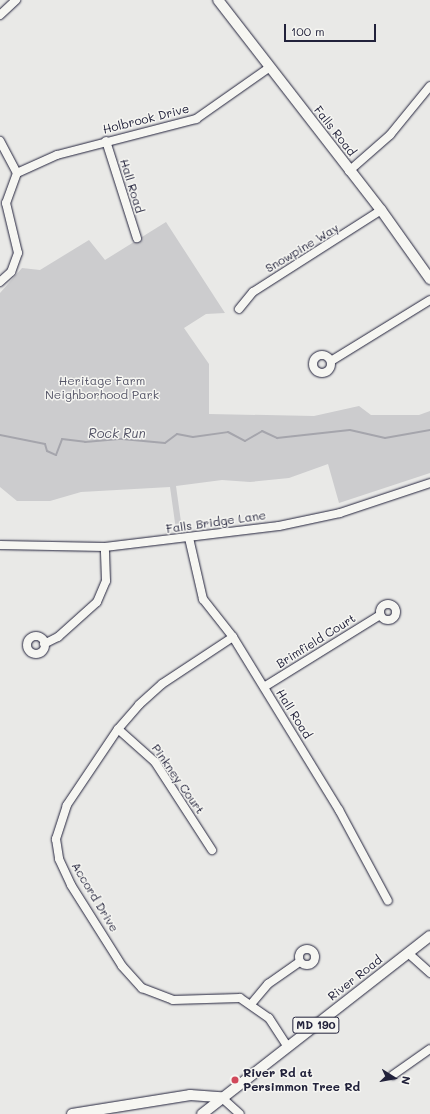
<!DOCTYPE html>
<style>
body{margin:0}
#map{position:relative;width:430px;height:1114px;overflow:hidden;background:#e9e9e7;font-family:Mali,sans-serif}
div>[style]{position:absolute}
.green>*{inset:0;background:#ccccce}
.stream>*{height:2px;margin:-1px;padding:0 1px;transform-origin:1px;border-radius:1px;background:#a5a5ac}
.roads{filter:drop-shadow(0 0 1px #22223b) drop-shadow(0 0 1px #22223b)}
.minor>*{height:8px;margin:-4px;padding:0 4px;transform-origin:4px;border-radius:4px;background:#f6f6f2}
.minor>.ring{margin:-4px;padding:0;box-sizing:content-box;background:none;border:8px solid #f6f6f2;border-radius:50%}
.major>*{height:10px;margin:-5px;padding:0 5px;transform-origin:5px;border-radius:5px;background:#f6f6f2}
.dots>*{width:11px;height:11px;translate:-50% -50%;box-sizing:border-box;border:2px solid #f6f6f2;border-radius:50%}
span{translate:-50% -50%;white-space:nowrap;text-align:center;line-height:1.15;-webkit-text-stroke:3px #f6f6f2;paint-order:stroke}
.shield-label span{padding:1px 3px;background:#f6f6f2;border:1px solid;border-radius:3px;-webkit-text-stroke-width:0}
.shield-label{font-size:11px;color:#22223b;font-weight:700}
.street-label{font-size:12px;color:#22223b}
.park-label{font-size:12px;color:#555567}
.poi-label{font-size:12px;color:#22223b;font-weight:700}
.left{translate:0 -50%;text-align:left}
.water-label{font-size:13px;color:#565668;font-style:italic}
.north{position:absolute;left:374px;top:1058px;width:40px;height:40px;-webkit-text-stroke:3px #f6f6f2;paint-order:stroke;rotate:101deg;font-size:11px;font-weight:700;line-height:16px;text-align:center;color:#22223b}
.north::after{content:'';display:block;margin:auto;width:14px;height:18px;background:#22223b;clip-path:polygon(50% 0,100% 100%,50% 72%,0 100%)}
.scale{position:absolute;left:284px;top:24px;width:92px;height:18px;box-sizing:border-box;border:2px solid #22223b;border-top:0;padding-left:5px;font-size:12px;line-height:14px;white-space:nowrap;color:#22223b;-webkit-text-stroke:3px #f6f6f2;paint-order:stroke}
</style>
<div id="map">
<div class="green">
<div style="clip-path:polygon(166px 222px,225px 313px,206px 314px,184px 328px,209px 364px,209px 414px,314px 416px,359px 406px,371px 415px,419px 415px,430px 411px,430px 473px,339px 503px,328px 464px,289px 478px,250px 482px,222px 480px,176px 486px,182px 529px,176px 530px,170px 487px,81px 492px,50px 501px,17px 501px,0 487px,0 293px,22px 268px,40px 270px,89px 240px,105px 260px)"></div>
</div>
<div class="stream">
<div style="left:0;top:435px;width:46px;rotate:11.3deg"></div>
<div style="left:45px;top:444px;width:7px;rotate:74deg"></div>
<div style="left:47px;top:451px;width:10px;rotate:24deg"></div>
<div style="left:56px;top:455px;width:17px;rotate:-69deg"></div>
<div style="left:62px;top:439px;width:23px;rotate:7deg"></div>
<div style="left:85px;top:442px;width:37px;rotate:-5deg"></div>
<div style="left:122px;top:439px;width:43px;rotate:5.3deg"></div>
<div style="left:165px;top:443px;width:15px;rotate:-37deg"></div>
<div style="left:177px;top:434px;width:16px;rotate:11deg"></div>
<div style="left:193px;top:437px;width:35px;rotate:-8deg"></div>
<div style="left:228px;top:432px;width:19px;rotate:28deg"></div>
<div style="left:245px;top:441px;width:20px;rotate:-30deg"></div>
<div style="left:262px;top:431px;width:17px;rotate:25deg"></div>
<div style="left:277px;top:438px;width:73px;rotate:-6.3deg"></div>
<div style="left:350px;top:430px;width:36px;rotate:13deg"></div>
<div style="left:385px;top:438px;width:46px;rotate:-10.1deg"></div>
</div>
<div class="roads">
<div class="minor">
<div style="left:0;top:15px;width:22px;rotate:-43deg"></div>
<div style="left:0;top:141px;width:36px;rotate:62deg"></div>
<div style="left:17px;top:173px;width:32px;rotate:110deg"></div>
<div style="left:6px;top:203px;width:51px;rotate:76.5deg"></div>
<div style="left:18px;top:253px;width:20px;rotate:110deg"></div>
<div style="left:11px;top:272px;width:15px;rotate:138deg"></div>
<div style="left:106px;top:141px;width:102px;rotate:72.3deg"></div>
<div style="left:349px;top:171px;width:55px;rotate:-41.3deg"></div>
<div style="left:390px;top:135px;width:63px;rotate:-50.8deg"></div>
<div style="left:17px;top:173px;width:44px;rotate:-24.2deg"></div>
<div style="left:57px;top:155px;width:144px;rotate:-14.5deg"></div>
<div style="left:196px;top:119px;width:90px;rotate:-35.1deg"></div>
<div style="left:239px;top:309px;width:22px;rotate:-51deg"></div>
<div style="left:253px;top:292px;width:152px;rotate:-32.6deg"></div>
<div class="ring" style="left:313px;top:355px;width:10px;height:10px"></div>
<div style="left:331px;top:361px;width:116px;rotate:-31.6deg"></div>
<div style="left:189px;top:538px;width:63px;rotate:77.1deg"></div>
<div style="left:203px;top:599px;width:48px;rotate:51.7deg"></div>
<div style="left:233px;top:637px;width:203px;rotate:58.5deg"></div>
<div style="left:339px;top:810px;width:103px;rotate:61.7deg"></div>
<div style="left:0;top:545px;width:105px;rotate:1.1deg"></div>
<div style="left:105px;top:547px;width:175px;rotate:-6.9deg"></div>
<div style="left:279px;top:526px;width:62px;rotate:-12deg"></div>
<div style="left:340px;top:513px;width:95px;rotate:-18.4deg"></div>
<div class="ring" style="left:380px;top:604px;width:8px;height:8px"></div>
<div class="ring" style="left:27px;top:636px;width:10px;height:10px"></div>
<div style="left:233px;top:637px;width:85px;rotate:146.5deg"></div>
<div style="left:162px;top:684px;width:31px;rotate:138deg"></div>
<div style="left:139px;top:705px;width:32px;rotate:131deg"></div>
<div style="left:118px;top:729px;width:92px;rotate:123.9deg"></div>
<div style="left:67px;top:805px;width:36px;rotate:108deg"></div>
<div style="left:56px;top:839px;width:20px;rotate:81deg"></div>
<div style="left:59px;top:859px;width:29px;rotate:65deg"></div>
<div style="left:71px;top:885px;width:96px;rotate:57.8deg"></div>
<div style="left:122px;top:966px;width:30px;rotate:48deg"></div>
<div style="left:142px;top:988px;width:33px;rotate:21deg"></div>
<div style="left:173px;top:1000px;width:67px;rotate:-1.7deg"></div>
<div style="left:240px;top:998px;width:35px;rotate:35deg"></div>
<div style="left:269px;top:1018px;width:35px;rotate:57deg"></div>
<div style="left:44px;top:644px;width:16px;rotate:-27deg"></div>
<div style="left:58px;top:637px;width:52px;rotate:-41.9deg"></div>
<div style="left:97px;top:602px;width:23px;rotate:-67deg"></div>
<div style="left:106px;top:581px;width:34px;rotate:-92deg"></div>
<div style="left:264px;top:687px;width:137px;rotate:-31.8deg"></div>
<div style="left:118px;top:729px;width:50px;rotate:41.7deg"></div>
<div style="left:155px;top:762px;width:105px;rotate:57.1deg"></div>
<div class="ring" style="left:299px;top:949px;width:8px;height:8px"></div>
<div style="left:408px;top:953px;width:30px;rotate:42deg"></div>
<div style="left:252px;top:1003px;width:25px;rotate:-50deg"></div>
<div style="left:268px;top:984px;width:39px;rotate:-35deg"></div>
<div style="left:393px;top:1075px;width:45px;rotate:-35.1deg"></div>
<div style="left:221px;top:1097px;width:25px;rotate:42deg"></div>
</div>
<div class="major">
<div style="left:218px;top:0;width:266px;rotate:52.2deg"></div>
<div style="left:381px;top:210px;width:85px;rotate:54.6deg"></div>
<div style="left:72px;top:1114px;width:120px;rotate:-9.1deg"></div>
<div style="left:190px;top:1095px;width:31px;rotate:4deg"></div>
<div style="left:202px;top:1114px;width:289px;rotate:-38deg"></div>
</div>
</div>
<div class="dots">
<div style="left:235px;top:1080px;background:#d1495b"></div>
</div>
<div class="shield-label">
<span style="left:316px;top:1025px">MD 190</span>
</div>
<div class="street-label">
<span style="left:146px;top:119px;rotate:-14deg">Holbrook Drive</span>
<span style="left:335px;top:131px;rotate:52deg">Falls Road</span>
<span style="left:132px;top:186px;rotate:73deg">Hall Road</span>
<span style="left:302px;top:248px;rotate:-31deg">Snowpine Way</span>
<span style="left:216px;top:522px;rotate:-8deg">Falls Bridge Lane</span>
<span style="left:316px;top:641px;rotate:-32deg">Brimfield Court</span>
<span style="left:294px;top:714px;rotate:58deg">Hall Road</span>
<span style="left:178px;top:779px;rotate:55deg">Pinkney Court</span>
<span style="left:95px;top:897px;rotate:59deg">Accord Drive</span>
<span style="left:355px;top:978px;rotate:-38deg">River Road</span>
</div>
<div class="park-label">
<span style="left:102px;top:388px">Heritage Farm<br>Neighborhood Park</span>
</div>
<div class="poi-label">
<span class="left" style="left:243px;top:1080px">River Rd at<br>Persimmon Tree Rd</span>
</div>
<div class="water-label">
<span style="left:117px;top:433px">Rock Run</span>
</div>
<div class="north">N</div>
<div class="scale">100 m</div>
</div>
